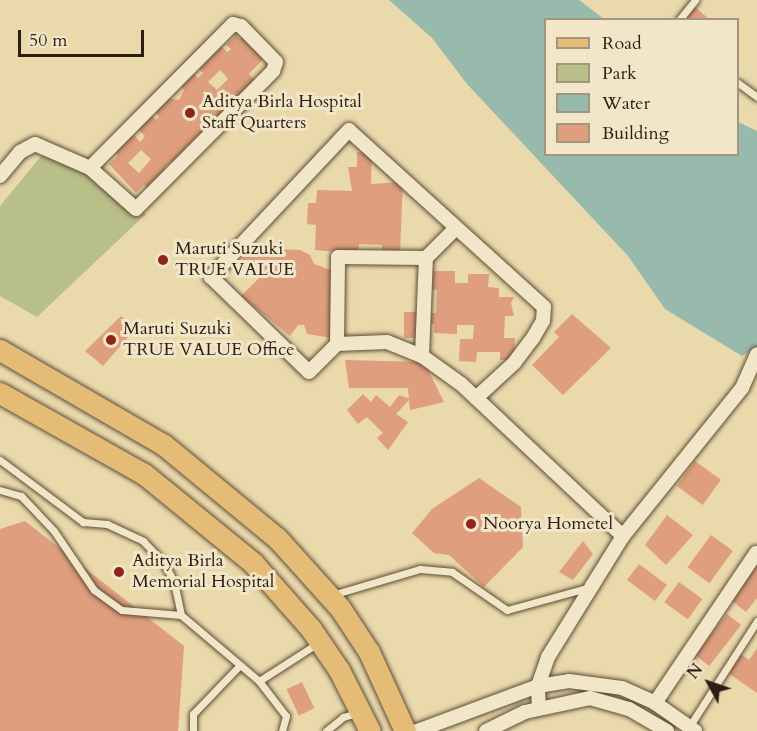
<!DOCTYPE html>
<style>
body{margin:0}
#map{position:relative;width:757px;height:731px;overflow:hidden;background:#ead9ab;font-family:Cardo,serif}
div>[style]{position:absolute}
.green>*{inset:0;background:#b8bf88}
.water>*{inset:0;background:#98baad}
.building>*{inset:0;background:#df9e7d;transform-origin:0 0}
.roads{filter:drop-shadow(0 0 2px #5c4c38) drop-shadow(0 0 2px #5c4c38)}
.service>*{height:7px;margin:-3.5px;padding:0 3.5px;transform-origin:3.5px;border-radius:3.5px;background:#f1e6c8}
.minor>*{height:14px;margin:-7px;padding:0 7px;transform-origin:7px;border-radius:7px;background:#f1e6c8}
.primary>*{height:21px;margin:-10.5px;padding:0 10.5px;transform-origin:10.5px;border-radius:10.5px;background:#e5bc76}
.dots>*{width:16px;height:16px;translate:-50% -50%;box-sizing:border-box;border:3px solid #f1e6c8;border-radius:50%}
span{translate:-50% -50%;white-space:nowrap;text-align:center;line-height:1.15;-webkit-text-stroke:6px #f1e6c8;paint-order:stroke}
.poi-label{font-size:18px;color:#2d1d12}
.left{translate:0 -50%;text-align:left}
.legend{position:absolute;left:544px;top:18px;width:195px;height:138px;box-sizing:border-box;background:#f1e6c8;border:2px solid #a3967f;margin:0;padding:8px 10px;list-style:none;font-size:18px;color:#2d1d12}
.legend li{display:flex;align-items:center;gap:12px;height:30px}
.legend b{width:30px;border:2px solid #a3967f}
.north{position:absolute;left:679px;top:653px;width:60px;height:60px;-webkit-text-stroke:4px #f1e6c8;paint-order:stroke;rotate:310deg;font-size:16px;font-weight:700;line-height:24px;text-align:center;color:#2d1d12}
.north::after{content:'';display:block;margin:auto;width:21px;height:27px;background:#2d1d12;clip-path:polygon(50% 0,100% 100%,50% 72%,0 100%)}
.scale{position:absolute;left:18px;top:30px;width:126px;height:27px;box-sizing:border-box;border:3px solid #2d1d12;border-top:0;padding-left:8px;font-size:18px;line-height:21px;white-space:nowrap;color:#2d1d12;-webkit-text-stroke:4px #f1e6c8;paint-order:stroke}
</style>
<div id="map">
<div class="green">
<div style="clip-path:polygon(52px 143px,146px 214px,37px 317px,0 296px,0 206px)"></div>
</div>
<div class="water">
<div style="clip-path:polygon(389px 0,579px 0,604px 19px,546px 20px,546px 154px,738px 154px,738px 122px,757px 131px,757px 347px,742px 356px,665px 309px,628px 256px,467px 84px,432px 38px)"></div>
</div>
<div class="building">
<div style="clip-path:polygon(694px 6px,710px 20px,684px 20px)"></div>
<div style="clip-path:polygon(evenodd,236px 35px,240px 39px,245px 35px,266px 56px,249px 74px,256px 81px,234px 104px,227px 98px,224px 102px,229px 107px,202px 131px,206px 135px,192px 150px,188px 146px,185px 149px,188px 153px,175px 166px,170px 162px,164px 168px,167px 171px,148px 190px,144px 185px,136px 193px,109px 164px,117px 157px,116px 150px,128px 137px,134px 135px,140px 142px,145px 136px,138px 129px,152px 116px,156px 120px,159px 116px,154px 111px,167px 98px,179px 100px,184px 90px,180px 86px,193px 73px,198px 78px,203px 73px,196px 66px,218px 43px,227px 52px,231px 49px,226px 45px,236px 35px,220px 70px,228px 79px,217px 90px,208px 82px,220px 70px,236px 35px,141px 150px,151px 159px,139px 173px,128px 163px,141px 150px)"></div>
<div style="clip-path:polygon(357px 152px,372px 153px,371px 184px,403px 182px,400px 252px,382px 251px,382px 245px,359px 244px,358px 254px,315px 250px,316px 225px,307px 224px,308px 203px,316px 203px,317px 190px,352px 191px,348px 167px,357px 167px)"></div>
<div style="clip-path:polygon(242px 248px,300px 250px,310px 255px,314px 264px,331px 270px,332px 338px,307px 334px,304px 325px,298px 325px,290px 336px,241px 296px,259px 278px,243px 265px)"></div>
<div style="clip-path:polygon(428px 271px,455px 271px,455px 283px,468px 283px,468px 274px,489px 274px,488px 287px,499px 288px,499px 297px,514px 297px,511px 303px,514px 316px,505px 316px,504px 338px,515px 338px,514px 360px,500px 360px,500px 352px,477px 352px,476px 362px,459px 361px,460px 339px,473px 339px,474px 325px,457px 325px,457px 334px,434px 333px,434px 324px,429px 324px,429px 313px,436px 313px,437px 290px,427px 289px)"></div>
<div style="left:421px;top:312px;width:26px;height:17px;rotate:90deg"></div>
<div style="clip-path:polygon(572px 314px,611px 348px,563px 395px,532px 365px,559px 337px,554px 332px)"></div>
<div style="clip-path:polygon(121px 316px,135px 329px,103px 366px,85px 351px)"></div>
<div style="clip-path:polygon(345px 360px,424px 362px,444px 402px,410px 410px,408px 388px,349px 388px)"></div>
<div style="clip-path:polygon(363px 394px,371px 402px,376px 395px,390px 407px,399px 395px,410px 399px,396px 414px,408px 422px,388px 450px,377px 438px,383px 433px,367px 417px,358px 424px,347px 410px)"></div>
<div style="left:695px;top:461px;width:32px;height:31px;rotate:36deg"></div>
<div style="clip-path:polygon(479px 478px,521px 507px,523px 547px,484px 587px,449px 555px,434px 553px,412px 533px,432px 509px)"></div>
<div style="clip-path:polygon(667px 515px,693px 535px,666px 565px,645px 545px)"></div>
<div style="clip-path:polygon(25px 521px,184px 646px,178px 731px,0 731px,0 529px)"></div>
<div style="left:711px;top:535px;width:27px;height:40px;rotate:36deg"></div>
<div style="clip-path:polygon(583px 541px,593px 554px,573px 580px,559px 572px)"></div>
<div style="left:639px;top:564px;width:35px;height:20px;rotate:37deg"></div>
<div style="clip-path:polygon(757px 565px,757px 598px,746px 612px,731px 600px)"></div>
<div style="left:679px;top:582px;width:29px;height:25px;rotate:36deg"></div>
<div style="left:727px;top:614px;width:18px;height:52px;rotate:38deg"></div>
<div style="clip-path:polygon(757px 648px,757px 693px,728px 673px,741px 654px,749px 660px)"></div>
<div style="left:302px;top:682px;width:29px;height:17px;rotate:65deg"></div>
</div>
<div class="roads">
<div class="service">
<div style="left:679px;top:20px;width:26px;rotate:-51deg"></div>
<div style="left:738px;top:83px;width:24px;rotate:36deg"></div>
<div style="left:0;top:460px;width:104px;rotate:36.8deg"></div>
<div style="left:83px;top:522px;width:24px;rotate:5deg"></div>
<div style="left:107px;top:524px;width:40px;rotate:25deg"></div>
<div style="left:143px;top:541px;width:30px;rotate:46deg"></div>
<div style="left:164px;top:563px;width:21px;rotate:62deg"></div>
<div style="left:174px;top:582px;width:34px;rotate:78deg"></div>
<div style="left:0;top:490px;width:22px;rotate:16deg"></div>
<div style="left:21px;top:496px;width:48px;rotate:46.7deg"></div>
<div style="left:54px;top:531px;width:71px;rotate:55.9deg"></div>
<div style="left:94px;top:590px;width:34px;rotate:36deg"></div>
<div style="left:122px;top:610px;width:59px;rotate:4.8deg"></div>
<div style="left:181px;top:615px;width:102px;rotate:40.2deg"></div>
<div style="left:259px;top:681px;width:70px;rotate:-32.8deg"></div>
<div style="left:332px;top:595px;width:92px;rotate:-16.5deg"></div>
<div style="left:420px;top:569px;width:32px;rotate:5deg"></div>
<div style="left:452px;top:572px;width:67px;rotate:34.6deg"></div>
<div style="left:507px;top:610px;width:86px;rotate:-15.5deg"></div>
<div style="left:259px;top:681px;width:44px;rotate:52.4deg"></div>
<div style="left:286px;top:716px;width:16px;rotate:105deg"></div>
<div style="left:689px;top:727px;width:126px;rotate:-57.3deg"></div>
<div style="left:193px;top:731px;width:17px;rotate:-90deg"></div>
<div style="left:193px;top:714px;width:68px;rotate:-46.2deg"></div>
<div style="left:326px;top:731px;width:22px;rotate:-39deg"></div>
<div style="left:343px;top:717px;width:15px;rotate:-16deg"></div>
</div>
<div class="minor">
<div style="left:0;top:176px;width:31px;rotate:-50deg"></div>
<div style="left:20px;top:152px;width:17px;rotate:-28deg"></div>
<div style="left:35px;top:144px;width:60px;rotate:23.6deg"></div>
<div style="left:90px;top:168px;width:203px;rotate:-45.2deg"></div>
<div style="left:233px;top:24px;width:8px;rotate:14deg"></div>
<div style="left:241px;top:26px;width:50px;rotate:45.8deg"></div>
<div style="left:276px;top:62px;width:9px;rotate:108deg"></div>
<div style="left:273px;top:71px;width:194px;rotate:134.8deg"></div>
<div style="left:136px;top:209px;width:62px;rotate:-138.3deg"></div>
<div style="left:337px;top:344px;width:87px;rotate:-89.3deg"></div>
<div style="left:338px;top:257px;width:88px;rotate:0.7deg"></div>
<div style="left:426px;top:258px;width:42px;rotate:-45deg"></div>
<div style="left:422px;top:356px;width:98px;rotate:-87.7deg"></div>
<div style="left:476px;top:398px;width:52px;rotate:-42.6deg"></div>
<div style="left:514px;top:363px;width:31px;rotate:-53deg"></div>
<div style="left:533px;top:338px;width:20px;rotate:-60deg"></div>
<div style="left:543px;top:321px;width:14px;rotate:-86deg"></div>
<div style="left:544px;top:307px;width:263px;rotate:-137.8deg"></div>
<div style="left:349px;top:130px;width:202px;rotate:133.2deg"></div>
<div style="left:211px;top:277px;width:136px;rotate:44.1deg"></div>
<div style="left:309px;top:372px;width:40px;rotate:-45deg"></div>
<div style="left:337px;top:344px;width:50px;rotate:-2.3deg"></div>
<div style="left:387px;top:342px;width:38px;rotate:22deg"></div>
<div style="left:422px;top:356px;width:48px;rotate:35.7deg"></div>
<div style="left:461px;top:384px;width:222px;rotate:43.2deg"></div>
<div style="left:655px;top:703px;width:181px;rotate:-56deg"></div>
<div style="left:539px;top:708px;width:22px;rotate:-93deg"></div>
<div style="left:538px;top:686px;width:31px;rotate:-71deg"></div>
<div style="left:548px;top:657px;width:84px;rotate:-58.2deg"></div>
<div style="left:592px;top:586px;width:59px;rotate:-58.2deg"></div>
<div style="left:623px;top:536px;width:190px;rotate:-51.2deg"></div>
<div style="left:742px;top:388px;width:37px;rotate:-66deg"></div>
<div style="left:417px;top:731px;width:129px;rotate:-20.4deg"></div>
<div style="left:538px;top:686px;width:31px;rotate:-9deg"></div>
<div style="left:569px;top:681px;width:53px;rotate:7.5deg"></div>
<div style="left:622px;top:688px;width:36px;rotate:24deg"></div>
<div style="left:655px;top:703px;width:49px;rotate:35deg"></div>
<div style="left:486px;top:731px;width:43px;rotate:-26deg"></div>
<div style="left:525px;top:712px;width:66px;rotate:-12.2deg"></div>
<div style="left:590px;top:698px;width:41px;rotate:15.8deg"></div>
<div style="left:629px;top:709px;width:44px;rotate:30.1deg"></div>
</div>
<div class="primary">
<div style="left:0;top:350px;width:190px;rotate:30.1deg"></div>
<div style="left:164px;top:445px;width:146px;rotate:39.5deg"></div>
<div style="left:277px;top:538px;width:94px;rotate:48deg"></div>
<div style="left:340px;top:608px;width:53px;rotate:56.6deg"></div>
<div style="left:369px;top:652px;width:87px;rotate:65.5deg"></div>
<div style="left:0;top:393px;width:165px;rotate:29.4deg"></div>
<div style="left:144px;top:474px;width:141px;rotate:39.2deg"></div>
<div style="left:253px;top:563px;width:88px;rotate:48.7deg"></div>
<div style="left:311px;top:629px;width:50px;rotate:55.7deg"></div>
<div style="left:339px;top:670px;width:68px;rotate:63.1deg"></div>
</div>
</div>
<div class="dots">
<div style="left:190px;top:113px;background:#8f2418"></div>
<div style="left:163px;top:260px;background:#8f2418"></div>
<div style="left:111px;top:340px;background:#8f2418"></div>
<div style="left:471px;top:524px;background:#8f2418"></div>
<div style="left:119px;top:572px;background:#8f2418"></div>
</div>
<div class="poi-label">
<span class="left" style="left:202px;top:113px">Aditya Birla Hospital<br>Staff Quarters</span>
<span class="left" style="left:175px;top:260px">Maruti Suzuki<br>TRUE VALUE</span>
<span class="left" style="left:123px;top:340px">Maruti Suzuki<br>TRUE VALUE Office</span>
<span class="left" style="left:483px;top:524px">Noorya Hometel</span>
<span class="left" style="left:132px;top:572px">Aditya Birla<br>Memorial Hospital</span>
</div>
<ul class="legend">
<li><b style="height:8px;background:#e5bc76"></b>Road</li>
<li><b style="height:16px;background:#b8bf88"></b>Park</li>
<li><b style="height:16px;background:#98baad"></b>Water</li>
<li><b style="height:16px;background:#df9e7d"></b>Building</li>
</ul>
<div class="north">N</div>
<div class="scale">50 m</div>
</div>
